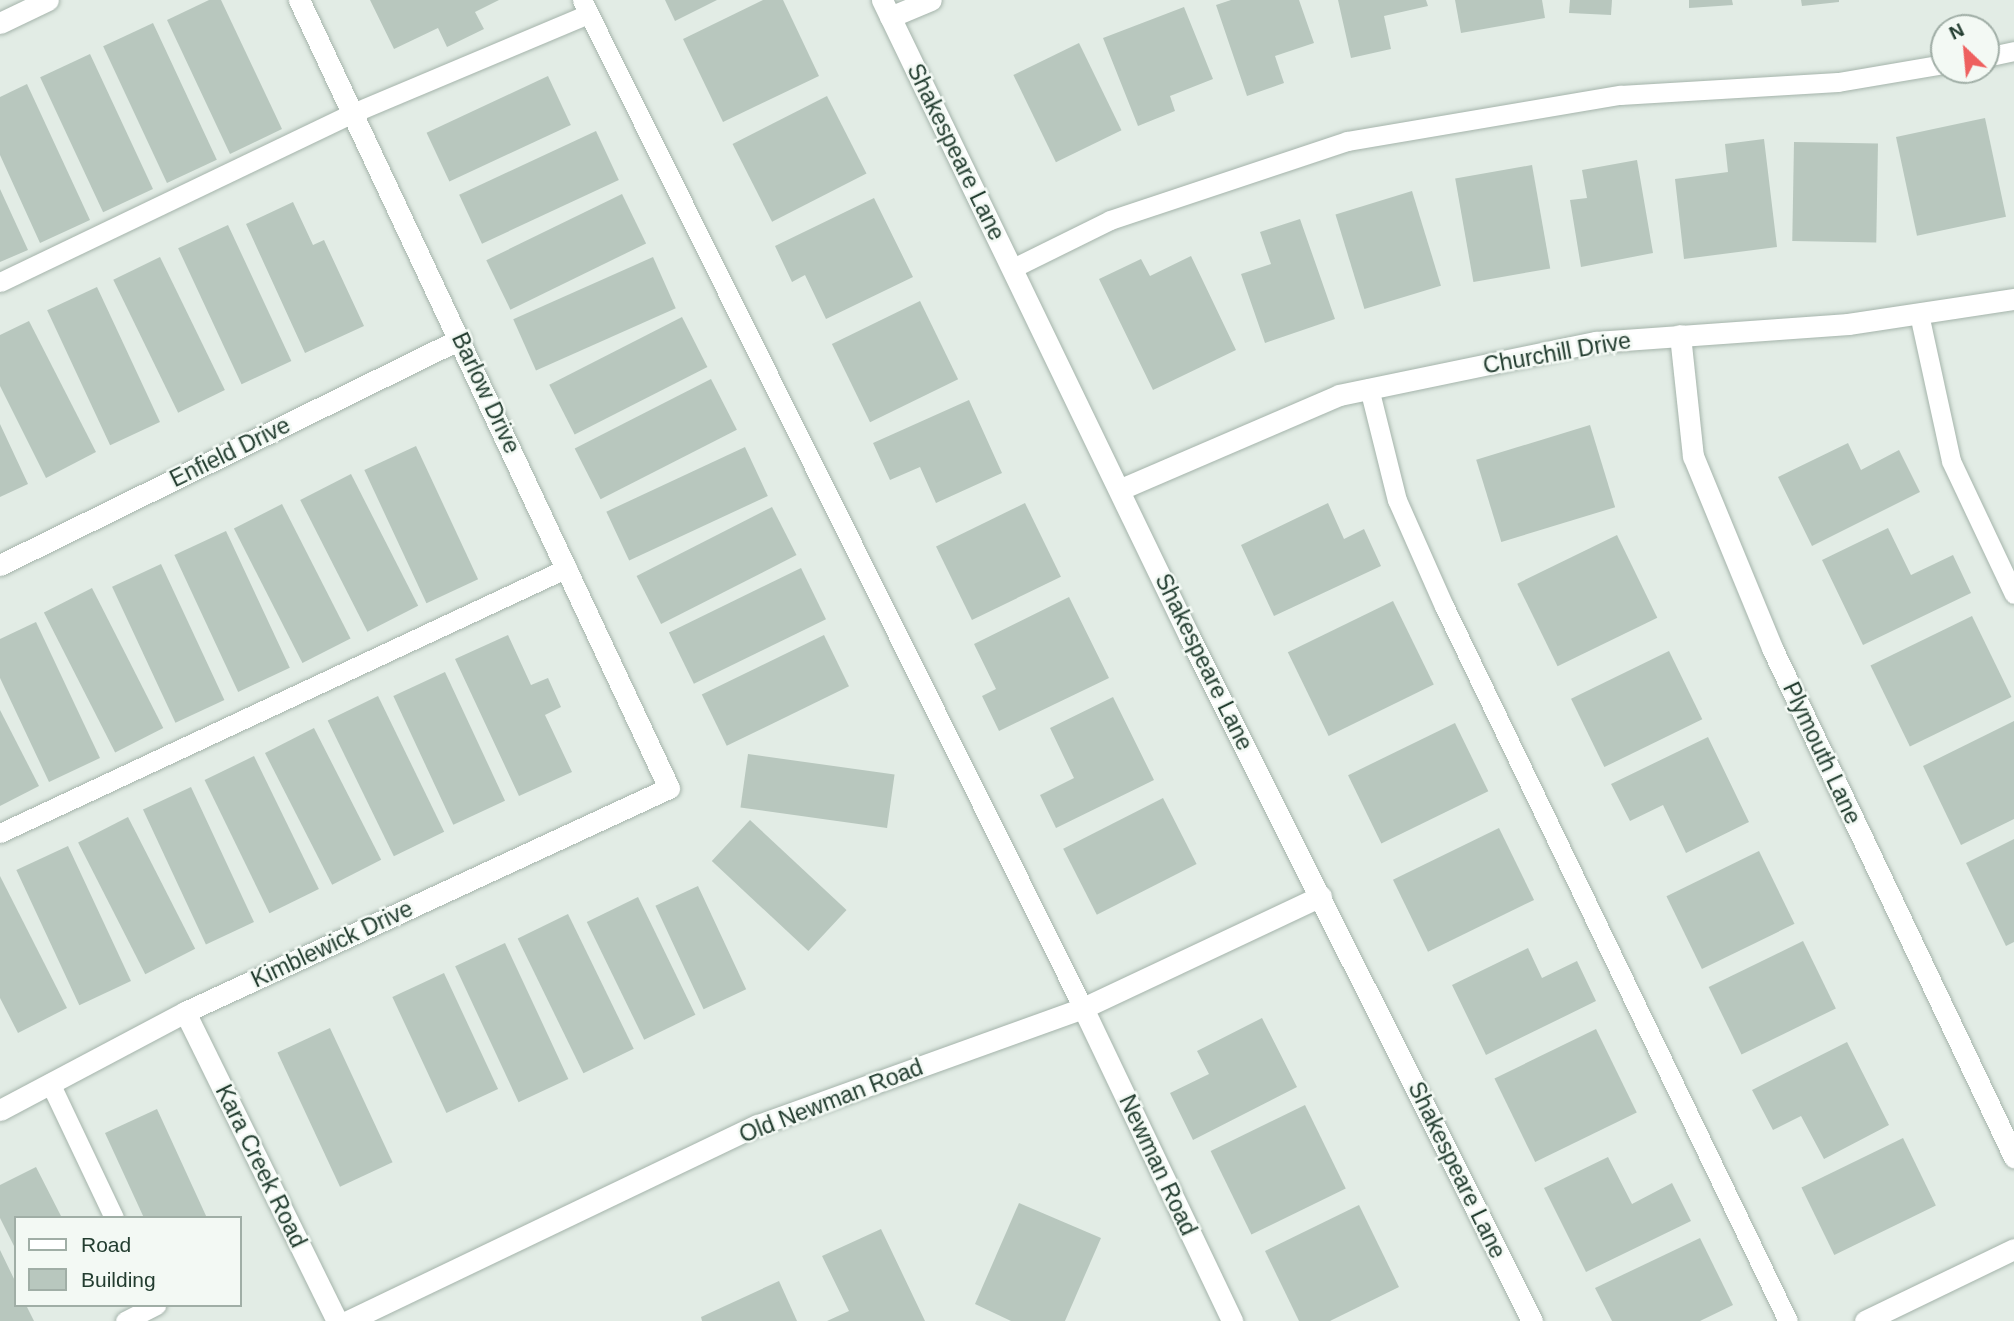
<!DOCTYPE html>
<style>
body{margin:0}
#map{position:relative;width:2014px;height:1321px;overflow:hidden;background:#e2ece5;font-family:Arial,sans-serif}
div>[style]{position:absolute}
.building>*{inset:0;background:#b8c7be;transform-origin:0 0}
.roads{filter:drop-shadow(0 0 2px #a5b4ab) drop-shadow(0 0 2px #a5b4ab)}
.service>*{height:19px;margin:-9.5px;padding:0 9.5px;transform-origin:9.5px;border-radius:9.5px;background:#fff}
.minor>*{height:21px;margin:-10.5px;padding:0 10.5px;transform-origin:10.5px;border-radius:10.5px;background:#fff}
span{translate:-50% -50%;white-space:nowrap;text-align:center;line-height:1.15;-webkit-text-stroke:5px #f3f9f4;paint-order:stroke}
.street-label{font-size:23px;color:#233d30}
.legend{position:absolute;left:14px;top:1216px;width:228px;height:91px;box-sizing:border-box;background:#f3f9f4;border:2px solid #a0aea6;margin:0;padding:9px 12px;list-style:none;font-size:21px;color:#233d30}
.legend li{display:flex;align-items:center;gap:14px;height:35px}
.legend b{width:35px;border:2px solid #a0aea6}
.north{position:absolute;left:1930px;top:14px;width:70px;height:70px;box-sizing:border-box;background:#f3f9f4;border:2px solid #a0aea6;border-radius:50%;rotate:334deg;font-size:19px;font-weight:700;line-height:28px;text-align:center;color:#233d30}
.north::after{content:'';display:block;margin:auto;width:24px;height:32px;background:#ee605f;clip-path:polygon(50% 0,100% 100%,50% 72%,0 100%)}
</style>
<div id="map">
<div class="building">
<div style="clip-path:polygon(209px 0,221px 0,282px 129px,230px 154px,167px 20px)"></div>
<div style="clip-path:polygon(370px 0,499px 0,475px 12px,484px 29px,447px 47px,438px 28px,394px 49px)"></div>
<div style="clip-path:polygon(665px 0,717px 0,675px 21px)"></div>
<div style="clip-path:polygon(763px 0,783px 0,819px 76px,723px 122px,683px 39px)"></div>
<div style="clip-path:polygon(1231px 0,1299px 0,1314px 43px,1275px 56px,1284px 83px,1247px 96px,1216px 5px)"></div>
<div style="clip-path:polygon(1338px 0,1426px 0,1428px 6px,1384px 16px,1391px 49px,1351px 58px)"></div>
<div style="clip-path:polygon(1455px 0,1542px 0,1545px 18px,1461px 33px)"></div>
<div style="clip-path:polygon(1570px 0,1612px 0,1611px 15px,1569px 13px)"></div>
<div style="clip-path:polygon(1689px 0,1732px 0,1733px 5px,1689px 8px)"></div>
<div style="clip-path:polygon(1801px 0,1839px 0,1839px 2px,1802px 6px)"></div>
<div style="clip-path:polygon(1184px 7px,1213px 79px,1170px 96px,1175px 111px,1138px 126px,1103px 38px)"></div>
<div style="left:153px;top:23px;width:151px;height:55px;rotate:65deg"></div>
<div style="left:1079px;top:43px;width:97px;height:73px;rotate:64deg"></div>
<div style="left:90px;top:54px;width:149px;height:55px;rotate:65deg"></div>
<div style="left:548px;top:76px;width:54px;height:134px;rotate:65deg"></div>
<div style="clip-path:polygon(27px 84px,90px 220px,40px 243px,0 155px,0 97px)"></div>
<div style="left:827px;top:96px;width:87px;height:106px;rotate:63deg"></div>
<div style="left:1985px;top:118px;width:101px;height:91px;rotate:78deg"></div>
<div style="left:596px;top:131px;width:54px;height:151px;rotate:65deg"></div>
<div style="clip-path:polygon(1764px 139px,1777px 247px,1684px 259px,1675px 179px,1728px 172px,1725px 144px)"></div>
<div style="left:1794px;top:142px;width:84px;height:99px;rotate:1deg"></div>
<div style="clip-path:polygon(1637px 160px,1653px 253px,1581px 267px,1570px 200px,1587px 198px,1582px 170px)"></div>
<div style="left:1532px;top:165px;width:105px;height:78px;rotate:80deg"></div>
<div style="clip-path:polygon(0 189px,28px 250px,0 262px)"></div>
<div style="left:1412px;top:191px;width:99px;height:80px;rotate:73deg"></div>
<div style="left:622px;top:194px;width:55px;height:151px;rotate:64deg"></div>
<div style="clip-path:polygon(874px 198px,913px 277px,826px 319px,805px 275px,792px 282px,775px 246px)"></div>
<div style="clip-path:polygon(293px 202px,313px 245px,324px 240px,364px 326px,305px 353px,246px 224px)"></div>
<div style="clip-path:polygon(1300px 219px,1335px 319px,1265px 343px,1241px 274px,1271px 264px,1260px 232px)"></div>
<div style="left:228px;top:225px;width:150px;height:55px;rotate:65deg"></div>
<div style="clip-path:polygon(1191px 256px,1236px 350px,1153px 390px,1099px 279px,1141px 259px,1150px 276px)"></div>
<div style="left:160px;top:257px;width:148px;height:52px;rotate:64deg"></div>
<div style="left:653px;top:257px;width:56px;height:153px;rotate:66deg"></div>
<div style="left:97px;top:287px;width:149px;height:55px;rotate:65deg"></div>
<div style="left:920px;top:301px;width:87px;height:98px;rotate:64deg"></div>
<div style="left:682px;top:317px;width:56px;height:149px;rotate:63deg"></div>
<div style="clip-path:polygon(29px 321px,96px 452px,46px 478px,0 386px,0 335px)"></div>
<div style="left:711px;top:379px;width:57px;height:153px;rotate:63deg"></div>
<div style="clip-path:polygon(969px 400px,1002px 473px,936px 503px,920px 467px,890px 480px,873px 443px)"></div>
<div style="clip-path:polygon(0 424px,28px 484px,0 497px)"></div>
<div style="left:1590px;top:425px;width:86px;height:119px;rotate:73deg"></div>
<div style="clip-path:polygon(1848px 443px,1861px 470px,1899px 450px,1920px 492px,1812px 546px,1778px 477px)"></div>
<div style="left:416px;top:446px;width:147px;height:57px;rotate:65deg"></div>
<div style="left:745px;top:447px;width:54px;height:153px;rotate:65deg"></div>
<div style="left:351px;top:474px;width:148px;height:57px;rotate:63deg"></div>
<div style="left:1025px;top:503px;width:82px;height:99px;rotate:64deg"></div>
<div style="clip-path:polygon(1328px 503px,1344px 539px,1364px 529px,1381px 566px,1274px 616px,1241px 545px)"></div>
<div style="left:282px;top:504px;width:151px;height:54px;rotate:63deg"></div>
<div style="left:772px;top:507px;width:54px;height:152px;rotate:63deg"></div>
<div style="clip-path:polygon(1888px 528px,1911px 575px,1953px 555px,1971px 593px,1863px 645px,1822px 560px)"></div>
<div style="left:226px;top:531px;width:151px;height:57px;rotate:65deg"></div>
<div style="left:1617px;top:535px;width:92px;height:111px;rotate:64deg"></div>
<div style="left:161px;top:564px;width:150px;height:54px;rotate:65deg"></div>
<div style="left:801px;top:568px;width:57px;height:147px;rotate:64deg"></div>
<div style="left:92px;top:588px;width:157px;height:54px;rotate:63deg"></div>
<div style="clip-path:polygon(1069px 597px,1109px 678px,999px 731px,982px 696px,996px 689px,974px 644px)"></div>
<div style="left:1393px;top:601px;width:93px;height:117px;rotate:64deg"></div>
<div style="left:1972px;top:616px;width:90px;height:113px;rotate:64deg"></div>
<div style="clip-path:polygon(36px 622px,100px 758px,49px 782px,0 678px,0 639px)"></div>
<div style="clip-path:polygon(508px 635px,531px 685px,548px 678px,561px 707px,545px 715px,572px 772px,519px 796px,455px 659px)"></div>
<div style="left:824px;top:635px;width:57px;height:136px;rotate:64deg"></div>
<div style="left:1669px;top:651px;width:76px;height:109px;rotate:64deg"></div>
<div style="left:445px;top:672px;width:142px;height:57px;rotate:65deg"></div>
<div style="left:378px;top:696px;width:151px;height:56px;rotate:64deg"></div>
<div style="clip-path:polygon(1113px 697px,1154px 780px,1056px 828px,1040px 795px,1074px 778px,1050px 728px)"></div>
<div style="clip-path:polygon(0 710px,39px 786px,0 806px)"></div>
<div style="clip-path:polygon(2014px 721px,2014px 819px,1961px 845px,1923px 766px)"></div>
<div style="left:1455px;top:723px;width:76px;height:119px;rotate:64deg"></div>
<div style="left:314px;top:728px;width:148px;height:55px;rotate:63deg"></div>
<div style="clip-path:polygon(1708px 737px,1749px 822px,1686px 853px,1663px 805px,1630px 821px,1611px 784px)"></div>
<div style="left:748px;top:754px;width:148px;height:54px;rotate:8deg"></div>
<div style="left:254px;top:756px;width:148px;height:55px;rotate:64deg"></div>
<div style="left:191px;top:787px;width:149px;height:53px;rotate:65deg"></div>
<div style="left:1163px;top:798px;width:74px;height:112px;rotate:63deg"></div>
<div style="left:128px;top:817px;width:148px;height:56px;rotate:63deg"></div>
<div style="left:750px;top:820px;width:132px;height:56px;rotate:43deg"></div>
<div style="left:1499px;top:828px;width:80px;height:118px;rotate:64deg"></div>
<div style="clip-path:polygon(2014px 839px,2014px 942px,2006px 946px,1966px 863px)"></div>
<div style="left:68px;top:846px;width:149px;height:57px;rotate:65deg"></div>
<div style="left:1759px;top:851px;width:81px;height:103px;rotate:64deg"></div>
<div style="clip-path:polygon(0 876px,67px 1008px,18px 1033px,0 998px)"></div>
<div style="left:698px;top:886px;width:114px;height:47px;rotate:65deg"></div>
<div style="left:638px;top:897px;width:131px;height:57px;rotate:64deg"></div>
<div style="left:568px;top:914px;width:150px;height:56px;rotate:64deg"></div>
<div style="left:1803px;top:941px;width:75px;height:105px;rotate:64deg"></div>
<div style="left:505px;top:943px;width:150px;height:55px;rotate:65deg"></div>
<div style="clip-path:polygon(1528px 948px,1542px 978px,1577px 961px,1596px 1001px,1486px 1055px,1452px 985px)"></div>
<div style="left:444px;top:973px;width:128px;height:57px;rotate:65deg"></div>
<div style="clip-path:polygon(1262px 1018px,1297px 1087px,1193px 1140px,1170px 1093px,1209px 1074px,1197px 1051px)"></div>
<div style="left:330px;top:1028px;width:148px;height:58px;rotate:65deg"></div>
<div style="left:1596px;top:1029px;width:93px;height:113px;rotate:64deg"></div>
<div style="clip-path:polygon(1847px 1042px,1889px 1125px,1824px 1159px,1801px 1116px,1773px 1130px,1752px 1090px)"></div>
<div style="left:1305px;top:1105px;width:93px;height:105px;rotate:64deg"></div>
<div style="clip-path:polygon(157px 1109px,207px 1218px,144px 1218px,105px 1133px)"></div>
<div style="left:1903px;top:1138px;width:75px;height:113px;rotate:64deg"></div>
<div style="clip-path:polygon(1608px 1157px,1632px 1204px,1672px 1183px,1691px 1221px,1586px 1272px,1544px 1188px)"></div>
<div style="clip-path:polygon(36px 1167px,62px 1218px,16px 1218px,16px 1250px,0 1218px,0 1185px)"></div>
<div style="clip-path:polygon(1019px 1203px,1101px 1238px,1065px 1321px,1011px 1321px,975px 1304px)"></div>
<div style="clip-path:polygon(1359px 1205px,1399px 1287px,1330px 1321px,1299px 1321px,1265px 1251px)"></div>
<div style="clip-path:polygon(881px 1229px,925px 1321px,827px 1321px,849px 1311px,822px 1256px)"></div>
<div style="clip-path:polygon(1700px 1238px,1733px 1305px,1700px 1321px,1612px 1321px,1595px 1288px)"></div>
<div style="clip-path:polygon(0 1250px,16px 1283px,16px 1305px,26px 1305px,34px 1321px,0 1321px)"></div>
<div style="clip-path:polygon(779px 1281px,797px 1321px,702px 1321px,701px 1317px)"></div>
</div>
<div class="roads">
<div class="service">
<div style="left:582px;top:0;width:1126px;rotate:63.57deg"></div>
<div style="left:1986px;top:57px;width:29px;rotate:-12deg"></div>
<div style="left:1013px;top:268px;width:108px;rotate:-26.3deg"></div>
<div style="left:1110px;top:220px;width:250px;rotate:-18.4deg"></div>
<div style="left:1347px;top:141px;width:277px;rotate:-9.6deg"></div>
<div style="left:1620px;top:95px;width:218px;rotate:-3.4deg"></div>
<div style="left:1838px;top:82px;width:108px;rotate:-9.6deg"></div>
<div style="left:0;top:282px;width:394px;rotate:-25.6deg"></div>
<div style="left:355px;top:112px;width:253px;rotate:-22.8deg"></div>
<div style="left:1919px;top:314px;width:150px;rotate:77.7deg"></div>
<div style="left:1951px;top:461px;width:147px;rotate:64.7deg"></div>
<div style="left:1369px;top:388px;width:115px;rotate:76deg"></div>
<div style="left:1397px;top:500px;width:116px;rotate:66.1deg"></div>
<div style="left:1444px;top:606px;width:793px;rotate:64.31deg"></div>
<div style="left:0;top:833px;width:626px;rotate:-25.05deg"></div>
<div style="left:50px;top:1083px;width:149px;rotate:64.6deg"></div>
<div style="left:125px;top:1321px;width:35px;rotate:-27deg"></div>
</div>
<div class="minor">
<div style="left:882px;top:0;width:706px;rotate:64.23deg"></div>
<div style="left:1189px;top:636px;width:766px;rotate:63.4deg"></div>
<div style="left:890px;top:17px;width:44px;rotate:-22.5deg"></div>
<div style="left:0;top:23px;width:53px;rotate:-25.6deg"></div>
<div style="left:1680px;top:335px;width:122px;rotate:83.9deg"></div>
<div style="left:1693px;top:456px;width:208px;rotate:67.6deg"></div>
<div style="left:1772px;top:648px;width:564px;rotate:64.57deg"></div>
<div style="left:1121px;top:489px;width:237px;rotate:-23.3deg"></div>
<div style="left:1339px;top:395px;width:262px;rotate:-11.7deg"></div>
<div style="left:1596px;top:342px;width:253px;rotate:-4.1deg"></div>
<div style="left:1848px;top:324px;width:168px;rotate:-8.6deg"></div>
<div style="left:0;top:565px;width:513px;rotate:-26.17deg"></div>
<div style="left:1083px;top:1008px;width:347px;rotate:64.5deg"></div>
<div style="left:185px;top:1012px;width:344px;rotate:63.8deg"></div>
<div style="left:0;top:1110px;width:209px;rotate:-27.9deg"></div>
<div style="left:185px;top:1012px;width:533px;rotate:-24.84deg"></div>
<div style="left:669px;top:788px;width:871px;rotate:-115.15deg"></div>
<div style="left:348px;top:1321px;width:454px;rotate:-25.6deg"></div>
<div style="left:758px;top:1125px;width:345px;rotate:-19.8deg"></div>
<div style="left:1083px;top:1008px;width:263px;rotate:-25.2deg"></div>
<div style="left:1865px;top:1321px;width:165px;rotate:-25.8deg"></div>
</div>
</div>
<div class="street-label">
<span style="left:956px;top:152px;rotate:64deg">Shakespeare Lane</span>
<span style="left:1557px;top:353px;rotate:-10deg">Churchill Drive</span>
<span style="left:486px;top:393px;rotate:65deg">Barlow Drive</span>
<span style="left:230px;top:452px;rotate:-26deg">Enfield Drive</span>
<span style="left:1204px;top:662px;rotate:64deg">Shakespeare Lane</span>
<span style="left:1822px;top:753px;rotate:65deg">Plymouth Lane</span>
<span style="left:332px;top:944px;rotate:-25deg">Kimblewick Drive</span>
<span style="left:831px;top:1101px;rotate:-21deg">Old Newman Road</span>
<span style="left:1158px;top:1165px;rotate:65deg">Newman Road</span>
<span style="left:261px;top:1166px;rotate:64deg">Kara Creek Road</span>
<span style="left:1457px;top:1170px;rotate:64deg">Shakespeare Lane</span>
</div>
<ul class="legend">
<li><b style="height:9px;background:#fff"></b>Road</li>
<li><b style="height:19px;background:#b8c7be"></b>Building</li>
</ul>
<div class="north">N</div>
</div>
